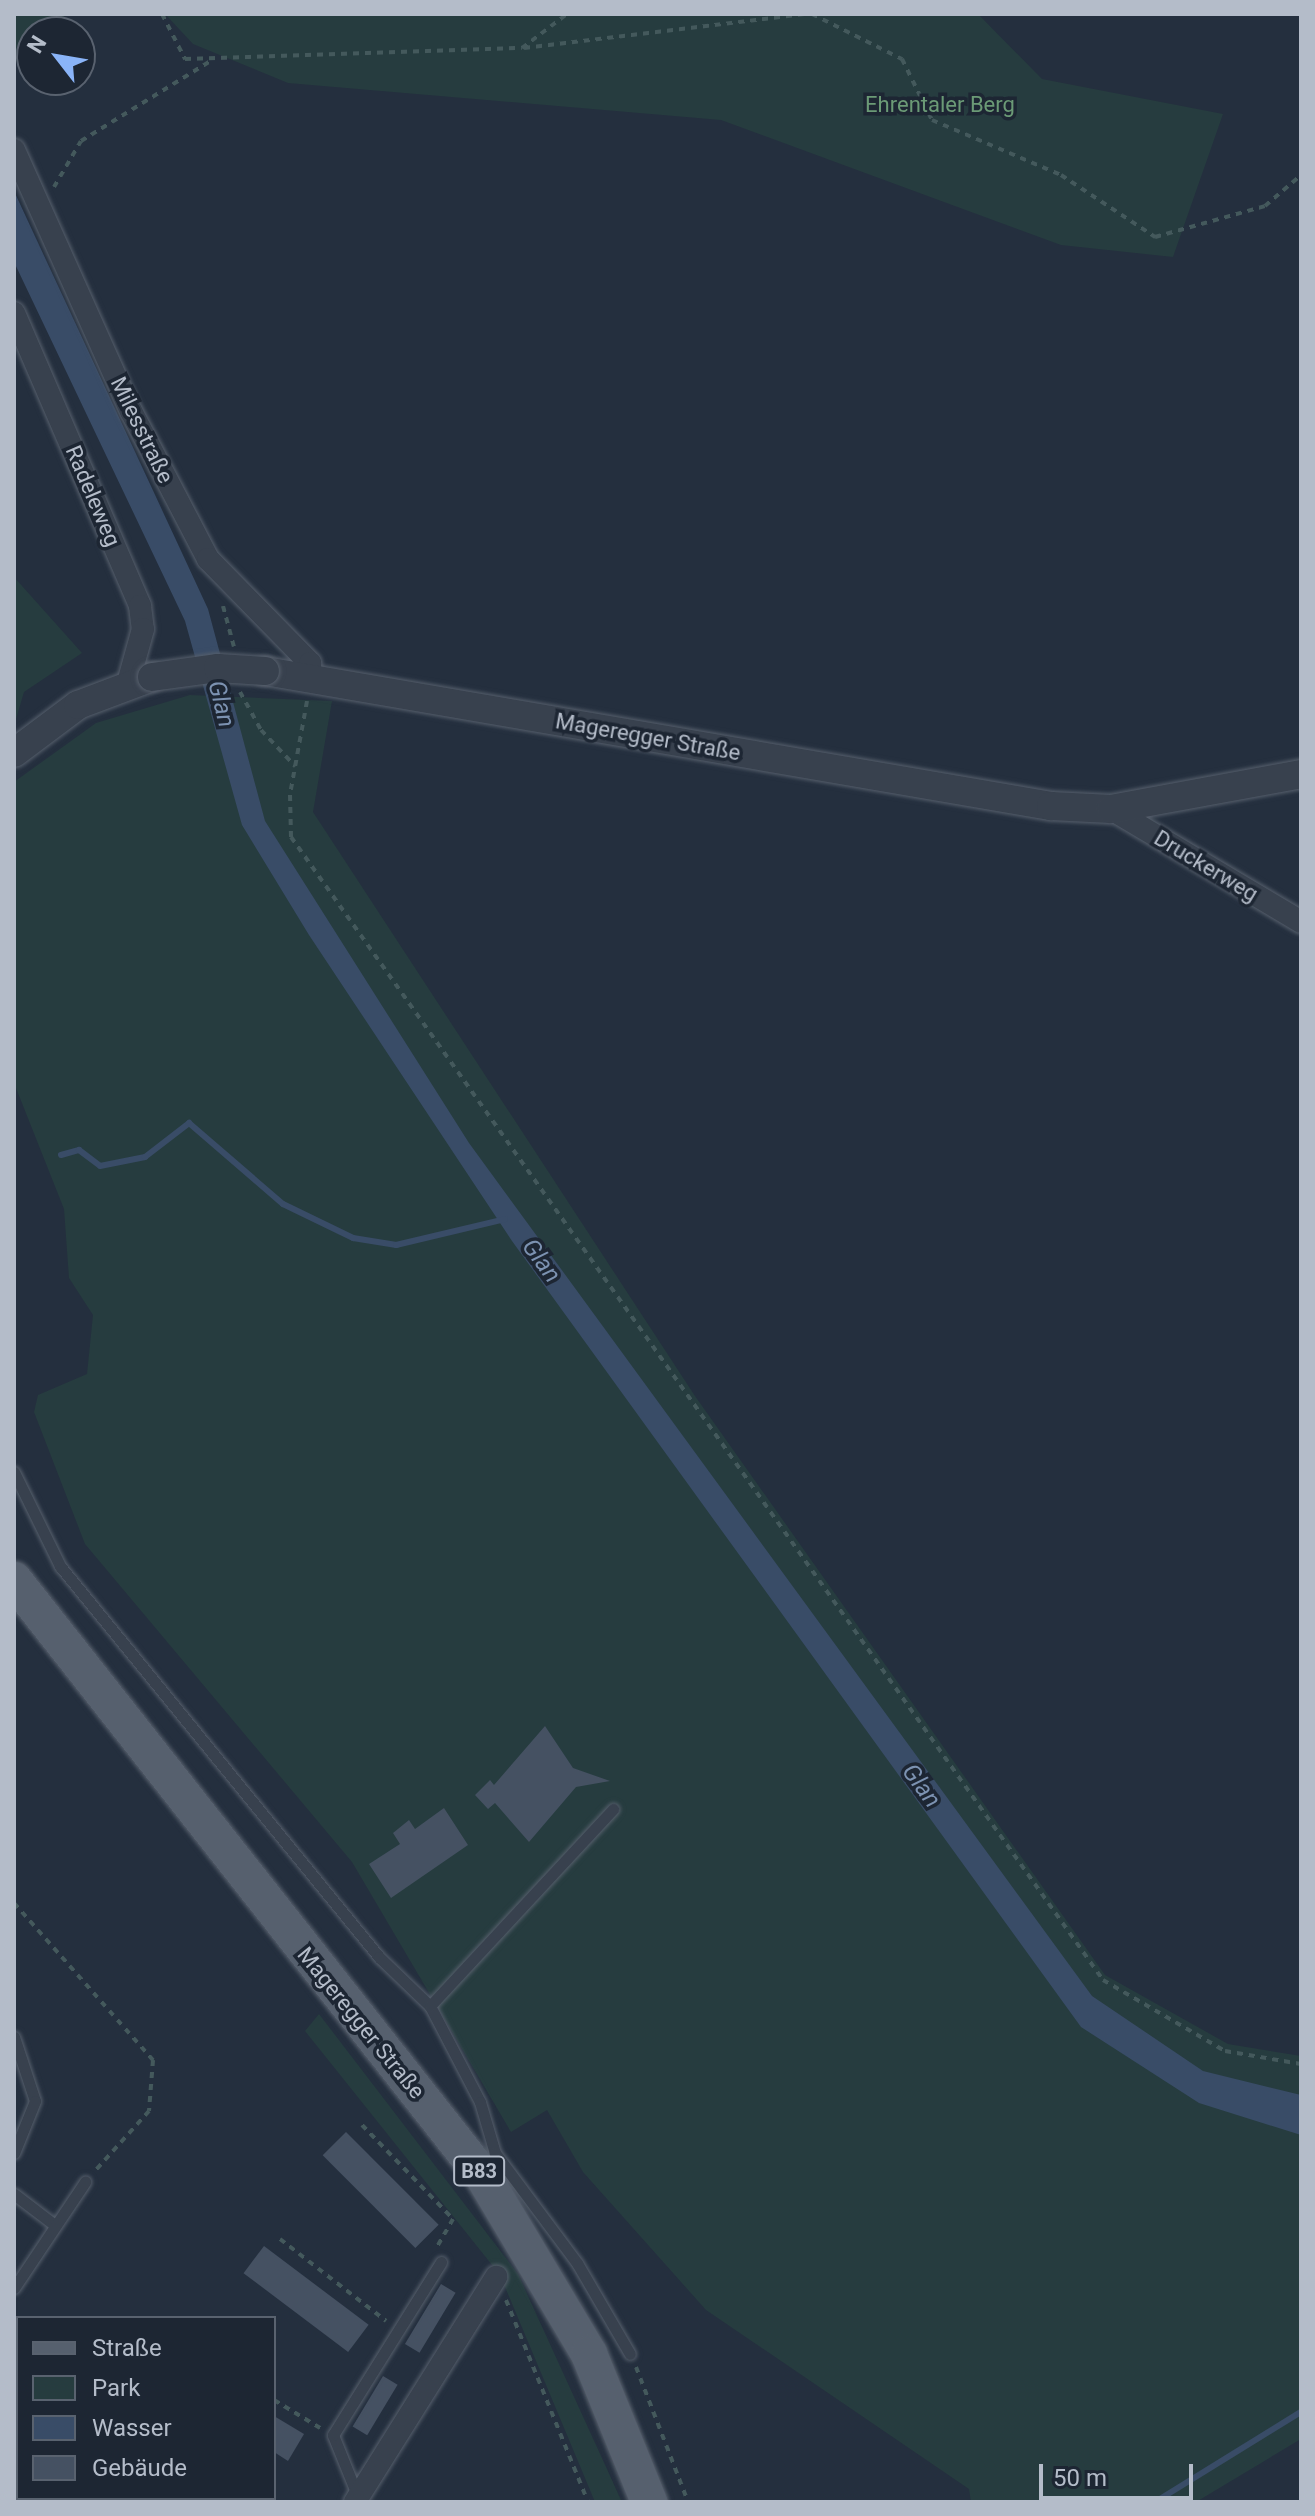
<!DOCTYPE html>
<meta charset="utf-8">
<style>
body{margin:0}
#map{position:relative;width:1315px;height:2516px;overflow:hidden;background:#242f3e;font-family:Roboto,sans-serif}
div>[style]{position:absolute}
.green>*{inset:0;background:#263c3f}
.water>*{inset:0;background:#394c67}
.stream>*{height:6px;margin:-3px;padding:0 3px;transform-origin:3px;border-radius:3px;background:#394c67}
.building>*{inset:0;background:#455162;transform-origin:0 0}
.path>*{height:4px;margin-top:-2px;transform-origin:0;background:repeating-linear-gradient(90deg,#44595c 0 6px,transparent 0 12px)}
.roads{filter:drop-shadow(0 0 2px #565f6c) drop-shadow(0 0 2px #565f6c)}
.service>*{height:11px;margin:-5.5px;padding:0 5.5px;transform-origin:5.5px;border-radius:5.5px;background:#38414e}
.minor>*{height:22px;margin:-11px;padding:0 11px;transform-origin:11px;border-radius:11px;background:#38414e}
.tertiary>*{height:28px;margin:-14px;padding:0 14px;transform-origin:14px;border-radius:14px;background:#38414e}
.primary>*{height:36px;margin:-18px;padding:0 18px;transform-origin:18px;border-radius:18px;background:#56606e}
.bridges{filter:drop-shadow(0 0 2px #565f6c) drop-shadow(0 0 2px #565f6c)}
.tertiary-bridge>*{height:28px;margin:-14px;padding:0 14px;transform-origin:14px;border-radius:14px;background:#38414e}
span{translate:-50% -50%;white-space:nowrap;text-align:center;line-height:1.15;-webkit-text-stroke:7px #1d2633;paint-order:stroke}
.shield-label span{padding:2px 6px;background:#1d2633;border:2px solid;border-radius:6px;-webkit-text-stroke-width:0}
.shield-label{font-size:20px;color:#b4bcc9;font-weight:700}
.park-label{font-size:22px;color:#6b9a76}
.street-label{font-size:22px;color:#b4bcc9}
.water-label{font-size:24px;color:#7c92b1;font-style:italic}
.frame{position:absolute;inset:0;border:16px solid #b4bcc9;pointer-events:none}
.legend{position:absolute;left:16px;top:2316px;width:260px;height:184px;box-sizing:border-box;background:#1d2633;border:2px solid #59626f;margin:0;padding:10px 14px;list-style:none;font-size:24px;color:#b4bcc9}
.legend li{display:flex;align-items:center;gap:16px;height:40px}
.legend b{width:40px;border:2px solid #59626f}
.north{position:absolute;left:16px;top:16px;width:80px;height:80px;box-sizing:border-box;background:#1d2633;border:2px solid #59626f;border-radius:50%;rotate:301deg;font-size:22px;font-weight:700;line-height:32px;text-align:center;color:#b4bcc9}
.north::after{content:'';display:block;margin:auto;width:28px;height:36px;background:#8ab4f8;clip-path:polygon(50% 0,100% 100%,50% 72%,0 100%)}
.scale{position:absolute;left:1039px;top:2464px;width:154px;height:36px;box-sizing:border-box;border:4px solid #b4bcc9;border-top:0;padding-left:10px;font-size:24px;line-height:28px;white-space:nowrap;color:#b4bcc9;-webkit-text-stroke:6px #1d2633;paint-order:stroke}
</style>
<div id="map">
<div class="green">
<div style="clip-path:polygon(14px 14px,67px 14px,48px 32px,32px 32px,32px 47px,14px 64px)"></div>
<div style="clip-path:polygon(165px 14px,978px 14px,1042px 79px,1223px 114px,1173px 257px,1061px 245px,721px 120px,288px 83px,193px 44px)"></div>
<div style="clip-path:polygon(14px 577px,82px 653px,24px 692px,14px 726px)"></div>
<div style="clip-path:polygon(190px 695px,332px 701px,313px 812px,695px 1396px,1105px 1975px,1228px 2044px,1301px 2056px,1301px 2439px,1196px 2502px,971px 2502px,969px 2489px,706px 2310px,583px 2172px,547px 2110px,511px 2132px,352px 1862px,85px 1544px,34px 1412px,38px 1395px,87px 1374px,93px 1315px,69px 1278px,64px 1209px,14px 1083px,14px 782px,96px 723px)"></div>
<div style="clip-path:polygon(319px 2014px,518px 2274px,622px 2502px,595px 2502px,500px 2275px,305px 2031px)"></div>
</div>
<div class="water">
<div style="clip-path:polygon(14px 191px,208px 609px,265px 821px,469px 1143px,1092px 1996px,1203px 2071px,1301px 2095px,1301px 2135px,1199px 2103px,1081px 2027px,512px 1241px,309px 935px,242px 825px,185px 621px,14px 262px)"></div>
</div>
<div class="stream">
<div style="left:61px;top:1155px;width:19px;rotate:-16deg"></div>
<div style="left:79px;top:1150px;width:26px;rotate:37deg"></div>
<div style="left:100px;top:1166px;width:46px;rotate:-11.3deg"></div>
<div style="left:145px;top:1157px;width:56px;rotate:-37.7deg"></div>
<div style="left:189px;top:1123px;width:124px;rotate:40.8deg"></div>
<div style="left:283px;top:1204px;width:78px;rotate:25.9deg"></div>
<div style="left:353px;top:1238px;width:44px;rotate:9.2deg"></div>
<div style="left:396px;top:1245px;width:112px;rotate:-13.4deg"></div>
<div style="left:1155px;top:2502px;width:172px;rotate:-31.7deg"></div>
</div>
<div class="building">
<div style="clip-path:polygon(545px 1726px,573px 1768px,610px 1781px,576px 1787px,529px 1842px,495px 1803px,488px 1809px,475px 1795px,490px 1780px,494px 1785px)"></div>
<div style="clip-path:polygon(444px 1808px,468px 1845px,391px 1898px,369px 1864px,400px 1844px,393px 1833px,409px 1820px,415px 1829px)"></div>
<div style="left:346px;top:2132px;width:131px;height:33px;rotate:45deg"></div>
<div style="left:264px;top:2246px;width:131px;height:34px;rotate:37deg"></div>
<div style="left:441px;top:2284px;width:17px;height:70px;rotate:31deg"></div>
<div style="left:383px;top:2376px;width:17px;height:59px;rotate:31deg"></div>
<div style="clip-path:polygon(274px 2416px,304px 2434px,288px 2461px,274px 2452px)"></div>
</div>
<div class="path">
<div style="left:162px;top:14px;width:51px;rotate:62.9deg"></div>
<div style="left:185px;top:59px;width:337px;rotate:-1.9deg"></div>
<div style="left:522px;top:48px;width:56px;rotate:-37.1deg"></div>
<div style="left:812px;top:14px;width:101px;rotate:26.6deg"></div>
<div style="left:902px;top:59px;width:68px;rotate:63.8deg"></div>
<div style="left:932px;top:120px;width:140px;rotate:23.1deg"></div>
<div style="left:1061px;top:175px;width:113px;rotate:33.4deg"></div>
<div style="left:1155px;top:237px;width:114px;rotate:-15.7deg"></div>
<div style="left:1265px;top:206px;width:48px;rotate:-40.7deg"></div>
<div style="left:524px;top:48px;width:282px;rotate:-6.9deg"></div>
<div style="left:54px;top:187px;width:53px;rotate:-59.6deg"></div>
<div style="left:81px;top:141px;width:156px;rotate:-31.7deg"></div>
<div style="left:223px;top:606px;width:42px;rotate:75deg"></div>
<div style="left:240px;top:692px;width:43px;rotate:61.1deg"></div>
<div style="left:261px;top:730px;width:50px;rotate:46.6deg"></div>
<div style="left:307px;top:701px;width:96px;rotate:100.3deg"></div>
<div style="left:290px;top:795px;width:42px;rotate:88.6deg"></div>
<div style="left:291px;top:837px;width:1402px;rotate:54.61deg"></div>
<div style="left:1103px;top:1980px;width:141px;rotate:30.2deg"></div>
<div style="left:1225px;top:2051px;width:77px;rotate:9.7deg"></div>
<div style="left:14px;top:1903px;width:210px;rotate:48.5deg"></div>
<div style="left:153px;top:2060px;width:51px;rotate:94.5deg"></div>
<div style="left:149px;top:2111px;width:81px;rotate:132deg"></div>
<div style="left:362px;top:2125px;width:131px;rotate:45.9deg"></div>
<div style="left:453px;top:2219px;width:34px;rotate:120deg"></div>
<div style="left:280px;top:2239px;width:134px;rotate:37.7deg"></div>
<div style="left:506px;top:2300px;width:218px;rotate:67.9deg"></div>
<div style="left:636px;top:2367px;width:145px;rotate:68.9deg"></div>
<div style="left:274px;top:2400px;width:54px;rotate:31.3deg"></div>
</div>
<div class="roads">
<div class="service">
<div style="left:14px;top:1472px;width:105px;rotate:63.9deg"></div>
<div style="left:60px;top:1566px;width:505px;rotate:50.79deg"></div>
<div style="left:379px;top:1957px;width:71px;rotate:43.9deg"></div>
<div style="left:430px;top:2006px;width:108px;rotate:62.5deg"></div>
<div style="left:480px;top:2102px;width:53px;rotate:73.6deg"></div>
<div style="left:495px;top:2153px;width:137px;rotate:53.3deg"></div>
<div style="left:577px;top:2263px;width:105px;rotate:59.8deg"></div>
<div style="left:430px;top:2006px;width:269px;rotate:-47.1deg"></div>
<div style="left:14px;top:2037px;width:67px;rotate:71.8deg"></div>
<div style="left:35px;top:2101px;width:56px;rotate:112deg"></div>
<div style="left:14px;top:2194px;width:48px;rotate:37.3deg"></div>
<div style="left:14px;top:2288px;width:128px;rotate:-56.2deg"></div>
<div style="left:14px;top:2380px;width:5px;rotate:37deg"></div>
<div style="left:14px;top:2467px;width:8px;rotate:-60deg"></div>
<div style="left:358px;top:2497px;width:67px;rotate:-112deg"></div>
<div style="left:333px;top:2435px;width:204px;rotate:-58deg"></div>
</div>
<div class="minor">
<div style="left:14px;top:150px;width:286px;rotate:65.9deg"></div>
<div style="left:131px;top:411px;width:167px;rotate:62.5deg"></div>
<div style="left:208px;top:559px;width:146px;rotate:45.6deg"></div>
<div style="left:310px;top:663px;width:17px;rotate:87deg"></div>
<div style="left:14px;top:313px;width:319px;rotate:66.7deg"></div>
<div style="left:140px;top:606px;width:23px;rotate:83deg"></div>
<div style="left:143px;top:629px;width:56px;rotate:105.5deg"></div>
<div style="left:1111px;top:809px;width:221px;rotate:30.7deg"></div>
<div style="left:355px;top:2502px;width:266px;rotate:-57.9deg"></div>
</div>
<div class="tertiary">
<div style="left:265px;top:671px;width:798px;rotate:9.75deg"></div>
<div style="left:1051px;top:806px;width:60px;rotate:2.9deg"></div>
<div style="left:1111px;top:809px;width:193px;rotate:-10.4deg"></div>
<div style="left:14px;top:753px;width:80px;rotate:-36.9deg"></div>
<div style="left:78px;top:705px;width:79px;rotate:-20.7deg"></div>
</div>
<div class="primary">
<div style="left:14px;top:1580px;width:758px;rotate:51.8deg"></div>
<div style="left:483px;top:2176px;width:207px;rotate:59.2deg"></div>
<div style="left:589px;top:2354px;width:160px;rotate:67.9deg"></div>
</div>
</div>
<div class="bridges">
<div class="tertiary-bridge">
<div style="left:152px;top:677px;width:67px;rotate:-7.8deg"></div>
<div style="left:218px;top:668px;width:47px;rotate:3.7deg"></div>
</div>
</div>
<div class="shield-label">
<span style="left:479px;top:2171px">B83</span>
</div>
<div class="park-label">
<span style="left:940px;top:105px">Ehrentaler Berg</span>
</div>
<div class="street-label">
<span style="left:142px;top:430px;rotate:64deg">Milesstraße</span>
<span style="left:93px;top:496px;rotate:67deg">Radeleweg</span>
<span style="left:648px;top:737px;rotate:10deg">Mageregger Straße</span>
<span style="left:1206px;top:866px;rotate:31deg">Druckerweg</span>
<span style="left:361px;top:2023px;rotate:51deg">Mageregger Straße</span>
</div>
<div class="water-label">
<span style="left:221px;top:704px;rotate:76deg">Glan</span>
<span style="left:541px;top:1261px;rotate:54deg">Glan</span>
<span style="left:921px;top:1786px;rotate:54deg">Glan</span>
</div>
<div class="frame"></div>
<ul class="legend">
<li><b style="height:10px;background:#56606e"></b>Straße</li>
<li><b style="height:22px;background:#263c3f"></b>Park</li>
<li><b style="height:22px;background:#394c67"></b>Wasser</li>
<li><b style="height:22px;background:#455162"></b>Gebäude</li>
</ul>
<div class="north">N</div>
<div class="scale">50 m</div>
</div>
